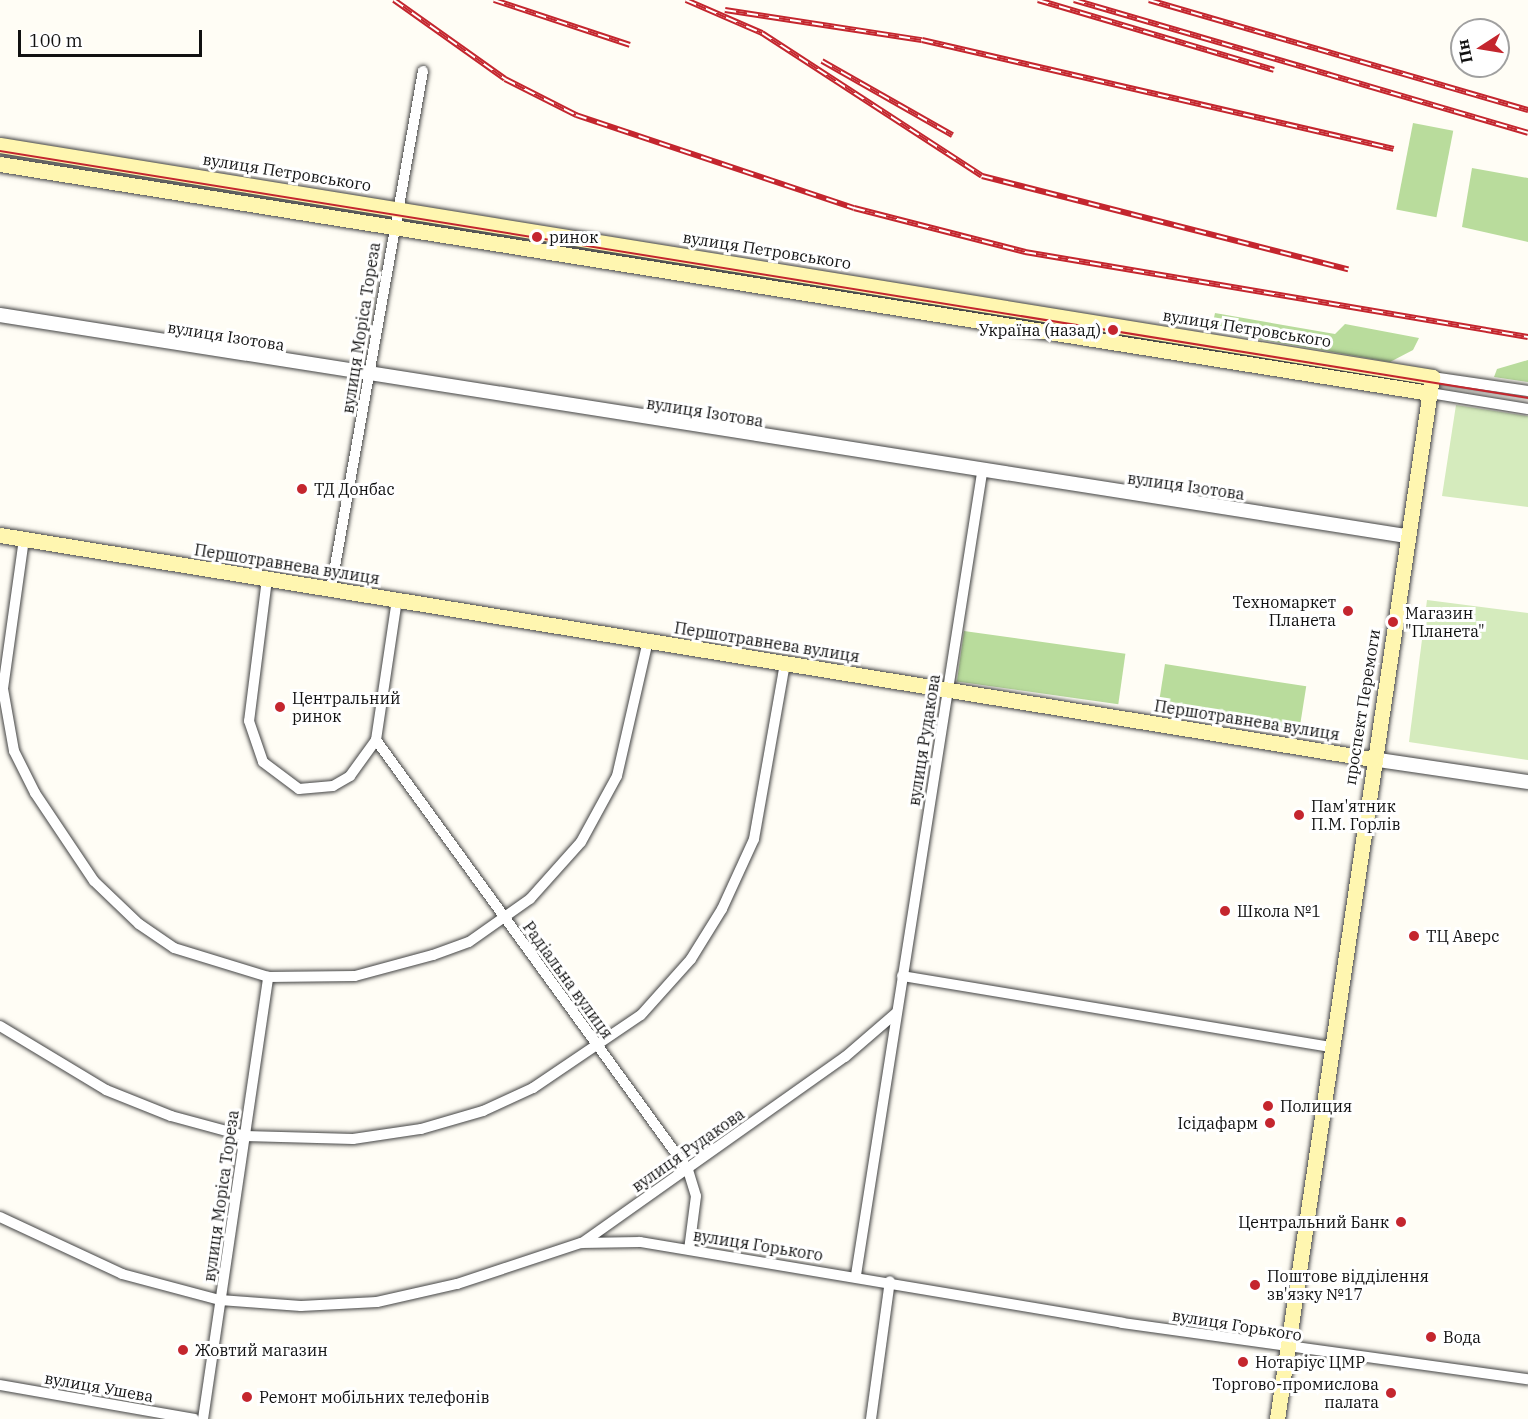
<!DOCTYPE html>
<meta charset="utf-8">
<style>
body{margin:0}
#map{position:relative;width:1528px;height:1419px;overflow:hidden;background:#fffdf5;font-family:"IBM Plex Serif",serif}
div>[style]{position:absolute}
.green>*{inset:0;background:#d5ebbd}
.forest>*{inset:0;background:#b9dc9c;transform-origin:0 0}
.roads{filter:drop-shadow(0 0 2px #444) drop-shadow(0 0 2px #444)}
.minor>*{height:10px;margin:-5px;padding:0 5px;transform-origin:5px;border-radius:5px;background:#fff}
.tertiary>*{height:14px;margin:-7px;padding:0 7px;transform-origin:7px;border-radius:7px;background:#fff}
.secondary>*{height:15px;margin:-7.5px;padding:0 7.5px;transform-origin:7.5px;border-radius:7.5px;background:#fff6b0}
.tram>*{height:1.5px;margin:-0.75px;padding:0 0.75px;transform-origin:0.75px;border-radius:0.75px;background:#c4262e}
.rail>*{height:6px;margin-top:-3px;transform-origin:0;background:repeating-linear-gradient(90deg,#fff 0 11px,#c4262e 0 22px);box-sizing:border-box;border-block:2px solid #c4262e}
.dots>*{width:16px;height:16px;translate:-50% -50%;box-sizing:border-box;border:3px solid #fff;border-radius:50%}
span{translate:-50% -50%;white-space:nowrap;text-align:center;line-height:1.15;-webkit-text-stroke:6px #fff;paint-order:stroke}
.street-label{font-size:16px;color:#111}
.poi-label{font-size:16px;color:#111}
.left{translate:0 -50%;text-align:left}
.right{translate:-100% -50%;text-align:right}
.north{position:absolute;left:1450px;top:18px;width:60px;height:60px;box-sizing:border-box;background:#fff;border:2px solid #a0a0a0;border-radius:50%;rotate:258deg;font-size:16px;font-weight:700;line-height:24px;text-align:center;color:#111}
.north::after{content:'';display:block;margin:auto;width:21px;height:27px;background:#c4262e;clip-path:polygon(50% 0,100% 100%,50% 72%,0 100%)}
.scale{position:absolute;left:18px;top:30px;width:184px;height:27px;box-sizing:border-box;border:3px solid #111;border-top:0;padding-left:8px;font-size:18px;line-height:21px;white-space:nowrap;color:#111;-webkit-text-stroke:4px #fff;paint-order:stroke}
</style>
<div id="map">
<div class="green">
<div style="clip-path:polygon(1456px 405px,1528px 416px,1528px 507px,1442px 496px)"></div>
<div style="clip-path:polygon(1427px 600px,1528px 613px,1528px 760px,1409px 742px)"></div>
</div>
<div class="forest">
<div style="left:1413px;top:123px;width:41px;height:88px;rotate:11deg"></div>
<div style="clip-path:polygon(1472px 168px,1528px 178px,1528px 242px,1462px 227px)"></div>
<div style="clip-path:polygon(1215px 313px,1335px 334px,1345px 324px,1419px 338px,1413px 350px,1390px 362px,1211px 331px)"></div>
<div style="clip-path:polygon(1528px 360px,1528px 382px,1494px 377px,1497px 369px)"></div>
<div style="left:964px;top:631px;width:163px;height:51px;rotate:8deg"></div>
<div style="left:1165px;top:664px;width:143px;height:49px;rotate:9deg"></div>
</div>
<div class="roads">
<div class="minor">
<div style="left:1432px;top:377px;width:97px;rotate:8.3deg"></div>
<div style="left:1430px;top:393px;width:99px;rotate:9.3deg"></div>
<div style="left:24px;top:539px;width:151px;rotate:98deg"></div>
<div style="left:3px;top:689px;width:63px;rotate:79.9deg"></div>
<div style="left:14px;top:751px;width:47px;rotate:63.4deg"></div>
<div style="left:35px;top:793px;width:106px;rotate:56.2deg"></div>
<div style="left:94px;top:881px;width:62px;rotate:43.7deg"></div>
<div style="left:139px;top:924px;width:42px;rotate:34.4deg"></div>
<div style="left:174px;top:948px;width:98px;rotate:17.1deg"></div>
<div style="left:268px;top:977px;width:87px;rotate:-0.7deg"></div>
<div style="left:355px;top:976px;width:81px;rotate:-15.1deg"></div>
<div style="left:433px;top:955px;width:38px;rotate:-20deg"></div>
<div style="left:469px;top:942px;width:75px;rotate:-35.2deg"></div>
<div style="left:530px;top:899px;width:76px;rotate:-48.2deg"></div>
<div style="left:581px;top:842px;width:75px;rotate:-61.4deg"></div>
<div style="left:617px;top:776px;width:139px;rotate:-77.1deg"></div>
<div style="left:267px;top:579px;width:143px;rotate:97.2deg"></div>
<div style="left:249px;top:721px;width:43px;rotate:71.1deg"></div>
<div style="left:263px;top:762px;width:45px;rotate:36.9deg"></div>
<div style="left:299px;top:789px;width:34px;rotate:-5deg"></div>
<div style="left:333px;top:786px;width:20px;rotate:-30deg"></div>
<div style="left:350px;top:776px;width:44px;rotate:-54.2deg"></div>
<div style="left:376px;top:740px;width:142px;rotate:-81.5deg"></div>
<div style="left:331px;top:589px;width:526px;rotate:-79.93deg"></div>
<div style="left:376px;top:740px;width:531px;rotate:54.04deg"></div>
<div style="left:688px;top:1170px;width:27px;rotate:73deg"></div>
<div style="left:696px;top:1196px;width:54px;rotate:97.4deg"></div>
<div style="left:902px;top:976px;width:434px;rotate:9.4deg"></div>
<div style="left:0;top:1026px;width:124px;rotate:31.1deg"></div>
<div style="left:106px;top:1090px;width:70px;rotate:21.8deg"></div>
<div style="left:171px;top:1116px;width:77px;rotate:15.1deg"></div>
<div style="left:245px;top:1136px;width:108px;rotate:1.6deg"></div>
<div style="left:353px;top:1139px;width:69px;rotate:-8.4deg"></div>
<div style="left:421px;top:1129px;width:65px;rotate:-16.2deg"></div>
<div style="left:483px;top:1111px;width:55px;rotate:-24.7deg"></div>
<div style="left:533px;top:1088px;width:130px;rotate:-34.1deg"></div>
<div style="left:641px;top:1015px;width:75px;rotate:-48.2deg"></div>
<div style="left:691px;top:959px;width:59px;rotate:-58.2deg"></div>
<div style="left:722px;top:909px;width:77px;rotate:-65.4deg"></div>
<div style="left:754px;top:839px;width:179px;rotate:-80deg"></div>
<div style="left:0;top:1217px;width:135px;rotate:25deg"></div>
<div style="left:122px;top:1274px;width:101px;rotate:14.9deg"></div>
<div style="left:220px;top:1300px;width:81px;rotate:4.2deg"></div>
<div style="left:301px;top:1306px;width:76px;rotate:-3deg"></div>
<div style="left:377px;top:1302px;width:82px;rotate:-12.7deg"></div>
<div style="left:457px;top:1284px;width:131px;rotate:-18.3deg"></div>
<div style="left:581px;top:1243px;width:59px;rotate:-1deg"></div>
<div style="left:640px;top:1242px;width:489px;rotate:9.5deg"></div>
<div style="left:1122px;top:1323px;width:410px;rotate:7.9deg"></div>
<div style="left:582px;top:1243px;width:322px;rotate:-35.3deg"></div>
<div style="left:845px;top:1057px;width:67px;rotate:-40.8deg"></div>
<div style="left:856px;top:1275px;width:812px;rotate:-81.07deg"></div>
<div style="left:0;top:1385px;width:197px;rotate:9.9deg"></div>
<div style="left:203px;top:1419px;width:447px;rotate:-81.6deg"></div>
<div style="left:871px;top:1419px;width:139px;rotate:-82.2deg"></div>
</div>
<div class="tertiary">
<div style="left:0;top:315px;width:1424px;rotate:8.93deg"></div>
<div style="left:1372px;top:759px;width:158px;rotate:8.4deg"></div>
</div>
<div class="secondary">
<div style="left:0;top:145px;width:1451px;rotate:9.2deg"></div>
<div style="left:1432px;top:377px;width:1053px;rotate:98.46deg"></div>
<div style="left:0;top:164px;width:1448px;rotate:9.1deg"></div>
<div style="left:0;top:535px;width:1390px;rotate:9.27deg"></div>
</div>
</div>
<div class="tram">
<div style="left:0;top:151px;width:1548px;rotate:9.18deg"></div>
</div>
<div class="rail">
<div style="left:394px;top:0;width:136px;rotate:35.4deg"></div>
<div style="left:505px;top:79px;width:80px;rotate:26.9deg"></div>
<div style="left:576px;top:115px;width:293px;rotate:18.5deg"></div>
<div style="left:854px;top:208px;width:177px;rotate:14.4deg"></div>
<div style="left:1025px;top:252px;width:510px;rotate:9.59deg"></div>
<div style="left:494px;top:0;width:143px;rotate:18.3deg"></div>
<div style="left:686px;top:0;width:83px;rotate:23.5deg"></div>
<div style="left:762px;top:33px;width:262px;rotate:33deg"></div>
<div style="left:982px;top:176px;width:378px;rotate:14.3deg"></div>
<div style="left:1038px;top:0;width:246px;rotate:16.5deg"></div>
<div style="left:1074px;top:0;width:473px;rotate:16.3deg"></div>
<div style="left:1149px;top:0;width:395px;rotate:16.2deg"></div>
<div style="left:725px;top:10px;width:199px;rotate:8.7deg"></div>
<div style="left:922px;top:40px;width:484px;rotate:13deg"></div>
<div style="left:822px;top:61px;width:150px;rotate:29.6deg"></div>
</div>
<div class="dots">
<div style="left:537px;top:237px;background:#c4262e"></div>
<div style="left:1113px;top:330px;background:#c4262e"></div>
<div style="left:302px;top:489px;background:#c4262e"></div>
<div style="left:1348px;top:611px;background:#c4262e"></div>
<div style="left:1393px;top:622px;background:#c4262e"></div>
<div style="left:280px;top:707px;background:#c4262e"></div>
<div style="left:1299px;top:815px;background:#c4262e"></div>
<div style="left:1225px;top:911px;background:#c4262e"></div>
<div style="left:1414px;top:936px;background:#c4262e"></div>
<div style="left:1268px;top:1106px;background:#c4262e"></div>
<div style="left:1270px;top:1123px;background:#c4262e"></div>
<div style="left:1401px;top:1222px;background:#c4262e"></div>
<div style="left:1255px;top:1285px;background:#c4262e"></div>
<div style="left:1431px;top:1337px;background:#c4262e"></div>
<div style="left:183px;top:1350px;background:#c4262e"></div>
<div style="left:1243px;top:1362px;background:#c4262e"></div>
<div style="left:1391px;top:1393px;background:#c4262e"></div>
<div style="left:247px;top:1397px;background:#c4262e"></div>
</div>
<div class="street-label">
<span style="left:287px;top:172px;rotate:9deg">вулиця Петровського</span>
<span style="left:767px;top:250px;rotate:9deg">вулиця Петровського</span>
<span style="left:361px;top:328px;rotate:-81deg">вулиця Моріса Тореза</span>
<span style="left:1247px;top:328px;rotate:9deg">вулиця Петровського</span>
<span style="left:226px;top:336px;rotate:9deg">вулиця Ізотова</span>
<span style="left:705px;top:412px;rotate:9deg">вулиця Ізотова</span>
<span style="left:1186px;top:486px;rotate:8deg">вулиця Ізотова</span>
<span style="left:287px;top:564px;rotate:9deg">Першотравнева вулиця</span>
<span style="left:767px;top:642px;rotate:9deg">Першотравнева вулиця</span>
<span style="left:1362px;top:707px;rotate:-81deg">проспект Перемоги</span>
<span style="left:1247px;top:720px;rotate:9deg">Першотравнева вулиця</span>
<span style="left:924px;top:740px;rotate:-81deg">вулиця Рудакова</span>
<span style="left:568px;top:980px;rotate:54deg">Радіальна вулиця</span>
<span style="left:688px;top:1150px;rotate:-35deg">вулиця Рудакова</span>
<span style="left:221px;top:1196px;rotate:-82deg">вулиця Моріса Тореза</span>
<span style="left:758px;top:1245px;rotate:9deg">вулиця Горького</span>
<span style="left:1237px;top:1325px;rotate:9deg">вулиця Горького</span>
<span style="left:99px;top:1387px;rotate:10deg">вулиця Ушева</span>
</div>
<div class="poi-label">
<span class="left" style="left:549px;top:237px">ринок</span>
<span class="right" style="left:1101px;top:330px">Україна (назад)</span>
<span class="left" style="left:314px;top:489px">ТД Донбас</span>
<span class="right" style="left:1336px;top:611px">Техномаркет<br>Планета</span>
<span class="left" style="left:1405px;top:622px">Магазин<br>"Планета"</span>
<span class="left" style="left:292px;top:707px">Центральний<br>ринок</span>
<span class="left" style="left:1311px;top:815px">Пам'ятник<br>П.М. Горлів</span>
<span class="left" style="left:1237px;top:911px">Школа №1</span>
<span class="left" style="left:1426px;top:936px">ТЦ Аверс</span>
<span class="left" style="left:1280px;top:1106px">Полиция</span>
<span class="right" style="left:1258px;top:1123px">Ісідафарм</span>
<span class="right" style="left:1389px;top:1222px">Центральний Банк</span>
<span class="left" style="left:1267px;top:1285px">Поштове відділення<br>зв'язку №17</span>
<span class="left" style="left:1443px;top:1337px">Вода</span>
<span class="left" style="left:195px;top:1350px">Жовтий магазин</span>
<span class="left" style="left:1255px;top:1362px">Нотаріус ЦМР</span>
<span class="right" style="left:1379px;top:1393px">Торгово-промислова<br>палата</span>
<span class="left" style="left:259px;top:1397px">Ремонт мобільних телефонів</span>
</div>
<div class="north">Пн</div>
<div class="scale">100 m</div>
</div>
